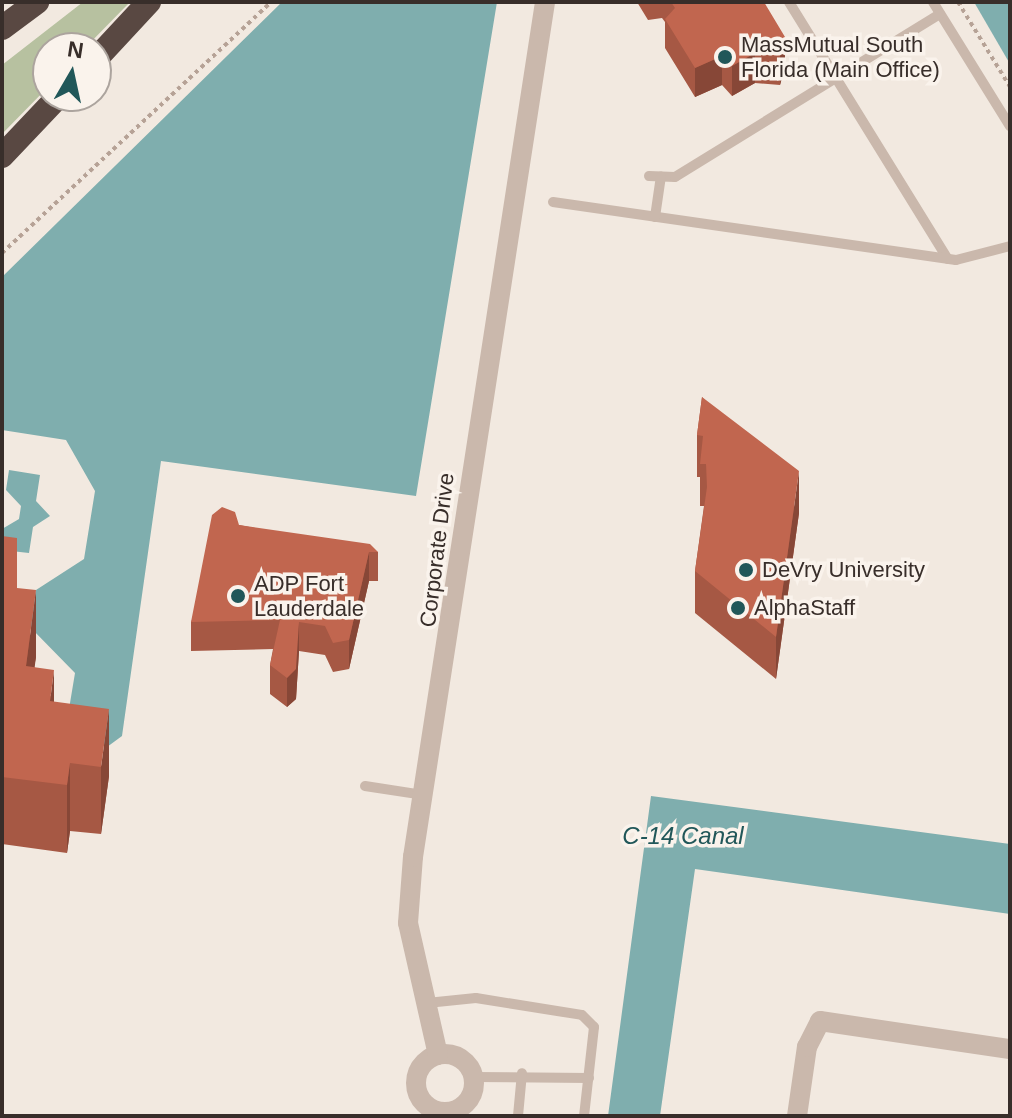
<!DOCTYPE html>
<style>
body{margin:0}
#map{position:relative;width:1012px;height:1118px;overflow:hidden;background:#f2e9e0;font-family:Arial,sans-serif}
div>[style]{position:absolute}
.green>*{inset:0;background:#b7c1a0}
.water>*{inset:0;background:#7faeae}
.path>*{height:4px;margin-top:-2px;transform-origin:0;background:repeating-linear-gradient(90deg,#b6a296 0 4px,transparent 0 8px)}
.service>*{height:10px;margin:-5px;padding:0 5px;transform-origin:5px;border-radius:5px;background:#cab8ac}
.minor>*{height:20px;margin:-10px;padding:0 10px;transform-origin:10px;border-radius:10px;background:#cab8ac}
.minor>.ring{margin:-10px;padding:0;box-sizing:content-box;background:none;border:20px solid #cab8ac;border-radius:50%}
.motorway>*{height:24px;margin:-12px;padding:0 12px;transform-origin:12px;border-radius:12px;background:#594842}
.wall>*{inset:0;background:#a65844}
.shaded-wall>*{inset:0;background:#874737}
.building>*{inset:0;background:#c1664f}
.dots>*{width:22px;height:22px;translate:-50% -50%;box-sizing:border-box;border:4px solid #faf3ec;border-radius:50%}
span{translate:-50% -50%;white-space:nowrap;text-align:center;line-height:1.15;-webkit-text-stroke:7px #faf3ec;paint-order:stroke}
.poi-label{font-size:22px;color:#382e2a}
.left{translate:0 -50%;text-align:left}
.street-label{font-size:22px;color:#382e2a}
.water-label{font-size:24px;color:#215759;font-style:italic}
.frame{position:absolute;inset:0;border:4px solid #382e2a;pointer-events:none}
.north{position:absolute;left:32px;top:32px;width:80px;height:80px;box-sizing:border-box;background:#faf3ec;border:2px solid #aca49e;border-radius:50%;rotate:9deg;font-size:22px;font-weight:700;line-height:32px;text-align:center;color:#382e2a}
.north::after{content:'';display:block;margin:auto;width:28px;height:36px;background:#215759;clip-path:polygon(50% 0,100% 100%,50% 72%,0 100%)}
</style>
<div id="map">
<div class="green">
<div style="clip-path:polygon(83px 2px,130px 2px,85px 48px,48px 48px,48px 87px,2px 134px,2px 65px)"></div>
</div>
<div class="water">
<div style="clip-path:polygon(282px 2px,497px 2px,416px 496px,161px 461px,122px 736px,107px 747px,66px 727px,75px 673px,30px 627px,36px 590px,84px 559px,95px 491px,66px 440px,2px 430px,2px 277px)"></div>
<div style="clip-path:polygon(974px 2px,1010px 2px,1010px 64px)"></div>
<div style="clip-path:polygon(9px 470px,40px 475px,36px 501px,50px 516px,33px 527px,29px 553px,2px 550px,2px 529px,19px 519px,21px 506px,6px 490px)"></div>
<div style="clip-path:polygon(651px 796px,1010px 844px,1010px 914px,695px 869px,660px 1116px,608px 1116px)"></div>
</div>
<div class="path">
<div style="left:958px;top:2px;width:100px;rotate:58.5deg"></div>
<div style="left:2px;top:253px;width:368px;rotate:-43deg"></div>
</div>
<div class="service">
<div style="left:789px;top:2px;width:302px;rotate:58.3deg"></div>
<div style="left:933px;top:2px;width:146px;rotate:58.2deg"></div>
<div style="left:649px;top:176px;width:26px;rotate:2deg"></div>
<div style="left:675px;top:177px;width:311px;rotate:-31.6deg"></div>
<div style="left:553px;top:202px;width:407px;rotate:8.2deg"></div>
<div style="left:956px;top:260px;width:56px;rotate:-14.5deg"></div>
<div style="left:655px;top:217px;width:41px;rotate:-81.7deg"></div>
<div style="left:365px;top:786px;width:60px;rotate:8.7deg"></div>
<div style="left:427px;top:1003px;width:49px;rotate:-5.8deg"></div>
<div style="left:476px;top:998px;width:107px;rotate:9.1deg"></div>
<div style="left:582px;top:1015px;width:17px;rotate:45deg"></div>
<div style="left:594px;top:1027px;width:90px;rotate:96.4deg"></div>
<div style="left:474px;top:1077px;width:115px;rotate:0.5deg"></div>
<div style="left:518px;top:1116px;width:43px;rotate:-84.7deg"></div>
</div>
<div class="minor">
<div class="ring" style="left:416px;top:1054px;width:38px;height:38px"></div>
<div style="left:438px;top:1055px;width:135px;rotate:-102.8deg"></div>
<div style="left:408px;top:923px;width:66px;rotate:-85.7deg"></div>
<div style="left:413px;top:857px;width:865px;rotate:-81.22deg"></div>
<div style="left:797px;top:1116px;width:70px;rotate:-81.8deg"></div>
<div style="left:807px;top:1047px;width:29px;rotate:-63deg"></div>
<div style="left:820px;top:1021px;width:192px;rotate:8.4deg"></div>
</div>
<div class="motorway">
<div style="left:2px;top:28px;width:44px;rotate:-36.6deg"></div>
<div style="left:96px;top:59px;width:78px;rotate:-47.1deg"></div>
<div style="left:2px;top:156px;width:83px;rotate:-46.5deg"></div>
</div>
<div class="wall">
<div style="clip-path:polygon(637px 2px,764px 2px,785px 67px,780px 85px,755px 83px,732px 96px,722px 85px,695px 97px,665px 48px,665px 22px,662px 18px,648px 20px)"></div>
<div style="clip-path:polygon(702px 397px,799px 513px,776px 679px,695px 613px,695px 571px,704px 506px,700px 506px,700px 477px,697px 477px,697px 435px)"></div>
<div style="clip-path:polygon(239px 525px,378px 552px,378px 581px,369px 581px,349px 669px,333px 672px,325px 655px,299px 651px,296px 699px,287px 707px,270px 694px,270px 665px,273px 649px,191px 651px,191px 622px)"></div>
<div style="clip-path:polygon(2px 536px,36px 657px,34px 667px,54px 702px,109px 776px,101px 834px,70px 831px,67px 853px,2px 844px)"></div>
</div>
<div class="shaded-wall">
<div style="clip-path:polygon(785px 37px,785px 67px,780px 85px,780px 56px)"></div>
<div style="clip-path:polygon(755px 53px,755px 83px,732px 96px,732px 66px)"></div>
<div style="clip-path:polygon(722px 56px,722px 85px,695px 97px,695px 68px)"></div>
<div style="clip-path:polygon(799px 471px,799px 513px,776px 679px,776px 637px)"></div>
<div style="clip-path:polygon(369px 552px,369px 581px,349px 669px,349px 640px)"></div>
<div style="clip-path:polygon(36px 590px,36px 657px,26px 733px,26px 666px)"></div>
<div style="clip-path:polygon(299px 622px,299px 651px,296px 699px,287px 707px,287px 678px)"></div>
<div style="clip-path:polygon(54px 670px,54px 737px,50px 701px)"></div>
<div style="clip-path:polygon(109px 709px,109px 776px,101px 834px,101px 767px)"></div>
<div style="clip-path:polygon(70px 763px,70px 831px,67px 853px,67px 785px)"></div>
</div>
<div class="building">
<div style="clip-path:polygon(671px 2px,764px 2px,785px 37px,780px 56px,755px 53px,732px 66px,722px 56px,695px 68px,665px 19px,675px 8px)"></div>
<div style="clip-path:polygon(702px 397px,799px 471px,776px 637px,695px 571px,707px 487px,706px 464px,700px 464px,703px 436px,697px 435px)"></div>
<div style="clip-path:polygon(222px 507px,235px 512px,239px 525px,370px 544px,378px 552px,369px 552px,349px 640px,333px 643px,325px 626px,299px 622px,296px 669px,287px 678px,270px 665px,280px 620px,191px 622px,212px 515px)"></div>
<div style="clip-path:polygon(2px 536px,17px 538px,17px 588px,36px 590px,26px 666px,54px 670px,50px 701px,109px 709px,101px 767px,70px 763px,67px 785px,2px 777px)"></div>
</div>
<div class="dots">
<div style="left:725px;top:57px;background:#215759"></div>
<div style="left:746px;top:570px;background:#215759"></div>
<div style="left:238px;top:596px;background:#215759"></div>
<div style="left:738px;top:608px;background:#215759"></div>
</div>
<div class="poi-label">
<span class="left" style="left:741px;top:57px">MassMutual South<br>Florida (Main Office)</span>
<span class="left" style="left:762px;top:570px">DeVry University</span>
<span class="left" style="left:254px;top:596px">ADP Fort<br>Lauderdale</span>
<span class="left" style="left:754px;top:608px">AlphaStaff</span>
</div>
<div class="street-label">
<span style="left:437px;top:550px;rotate:-83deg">Corporate Drive</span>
</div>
<div class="water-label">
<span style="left:683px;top:836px">C-14 Canal</span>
</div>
<div class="frame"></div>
<div class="north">N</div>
</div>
